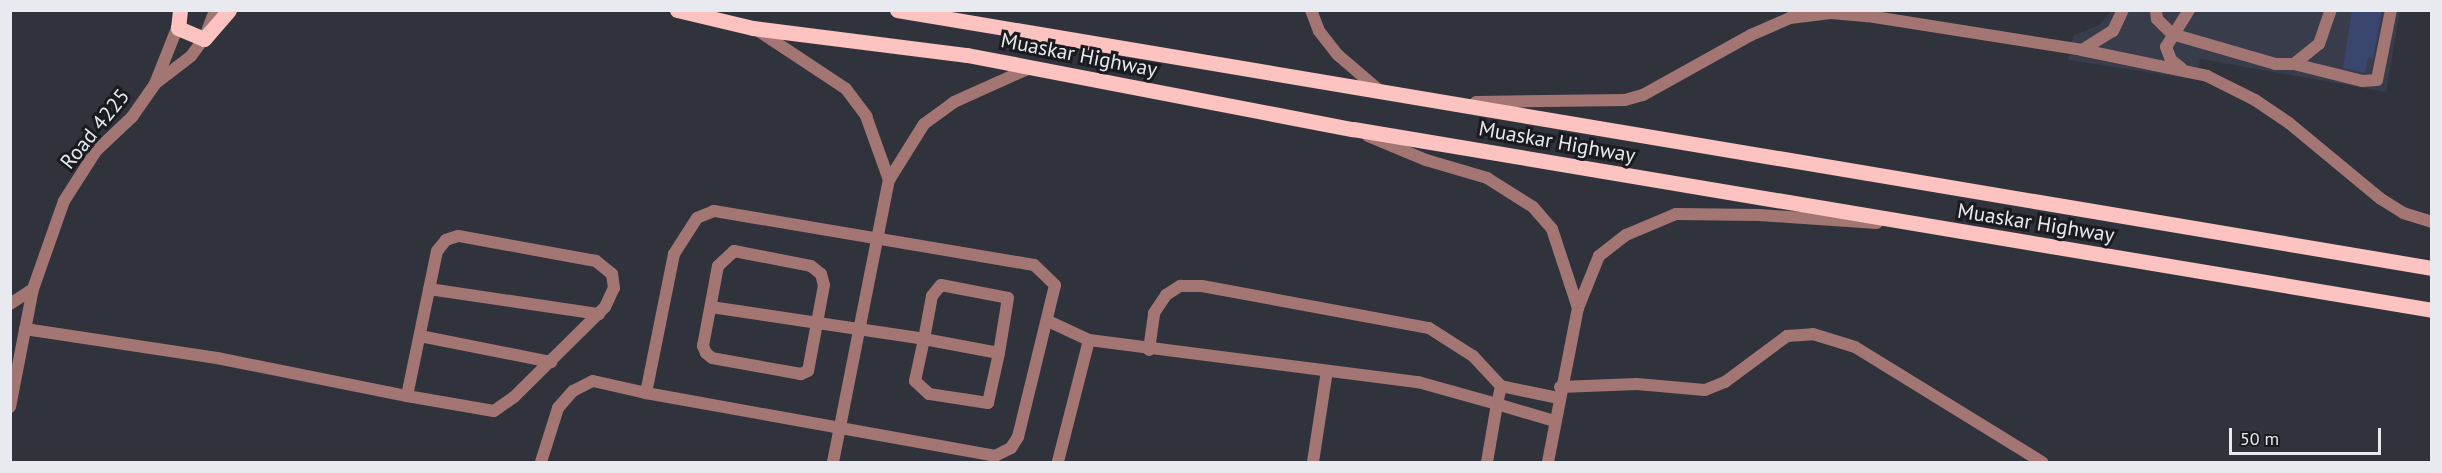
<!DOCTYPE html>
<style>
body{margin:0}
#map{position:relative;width:2442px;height:473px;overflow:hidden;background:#30333c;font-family:"PT Sans",sans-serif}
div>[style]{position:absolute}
.built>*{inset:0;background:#383c4b}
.building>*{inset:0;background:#3b466e}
.service>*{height:12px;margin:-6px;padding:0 6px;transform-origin:6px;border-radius:6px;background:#a47673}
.minor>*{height:12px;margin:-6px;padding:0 6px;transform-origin:6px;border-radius:6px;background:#a47673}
.primary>*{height:15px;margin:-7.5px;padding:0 7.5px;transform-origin:7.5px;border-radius:7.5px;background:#fcc3c0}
span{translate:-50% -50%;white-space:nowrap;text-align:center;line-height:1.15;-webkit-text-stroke:6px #191b1f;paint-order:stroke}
.street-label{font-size:21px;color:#e8eaf0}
.frame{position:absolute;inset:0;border:12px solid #e8eaf0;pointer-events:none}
.scale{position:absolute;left:2229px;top:428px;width:152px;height:27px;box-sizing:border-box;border:3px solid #e8eaf0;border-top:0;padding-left:8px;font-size:18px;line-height:21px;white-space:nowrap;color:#e8eaf0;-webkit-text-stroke:4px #191b1f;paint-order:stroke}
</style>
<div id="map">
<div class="built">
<div style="clip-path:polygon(2111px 11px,2400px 11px,2386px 92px,2200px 59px,2198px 80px,2068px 60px,2073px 36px,2099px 25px)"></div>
</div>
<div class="building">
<div style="clip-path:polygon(2352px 10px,2382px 10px,2373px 59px,2368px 58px,2365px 73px,2343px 68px)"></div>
</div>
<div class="service">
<div style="left:1311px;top:10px;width:22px;rotate:69deg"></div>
<div style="left:1319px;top:31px;width:31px;rotate:52deg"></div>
<div style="left:1338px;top:55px;width:57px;rotate:40.7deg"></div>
<div style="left:2156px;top:10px;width:9px;rotate:84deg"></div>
<div style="left:2157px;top:19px;width:21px;rotate:45deg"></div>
<div style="left:2172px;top:34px;width:107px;rotate:16.2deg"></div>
<div style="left:2275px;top:64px;width:19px"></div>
<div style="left:2294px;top:64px;width:32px;rotate:-39deg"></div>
<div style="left:2319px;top:44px;width:36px;rotate:-71deg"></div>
<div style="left:757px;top:30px;width:107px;rotate:33.5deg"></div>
<div style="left:846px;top:89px;width:34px;rotate:53deg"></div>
<div style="left:866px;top:116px;width:68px;rotate:70.2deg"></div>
<div style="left:2082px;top:50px;width:36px;rotate:-32deg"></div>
<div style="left:2113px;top:31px;width:23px;rotate:-65deg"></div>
<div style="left:2294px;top:64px;width:70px;rotate:14deg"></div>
<div style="left:2362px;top:81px;width:15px;rotate:-4deg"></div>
<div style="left:2377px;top:80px;width:71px;rotate:-78.7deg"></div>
<div style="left:2181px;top:68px;width:13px;rotate:-141deg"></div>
<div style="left:2171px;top:60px;width:14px;rotate:-111deg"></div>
<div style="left:2166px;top:47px;width:44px;rotate:-58.1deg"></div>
<div style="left:1476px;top:102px;width:149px;rotate:-0.8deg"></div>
<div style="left:1625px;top:100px;width:19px;rotate:-16deg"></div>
<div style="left:1643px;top:95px;width:124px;rotate:-29.1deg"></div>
<div style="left:1751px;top:35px;width:43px;rotate:-23.6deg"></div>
<div style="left:1790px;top:18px;width:41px;rotate:-7deg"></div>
<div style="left:1831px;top:13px;width:37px;rotate:5deg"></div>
<div style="left:1868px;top:16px;width:217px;rotate:9deg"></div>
<div style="left:2082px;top:50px;width:128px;rotate:11.7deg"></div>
<div style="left:2207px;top:76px;width:54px;rotate:26.6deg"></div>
<div style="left:2255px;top:100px;width:41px;rotate:34.1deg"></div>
<div style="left:2289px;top:123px;width:119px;rotate:39.6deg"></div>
<div style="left:2381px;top:199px;width:26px;rotate:32deg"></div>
<div style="left:2403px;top:213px;width:30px;rotate:17deg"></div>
<div style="left:1368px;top:136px;width:63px;rotate:22.5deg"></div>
<div style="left:1426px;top:160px;width:64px;rotate:16.4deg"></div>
<div style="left:1487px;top:178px;width:54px;rotate:32.2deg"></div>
<div style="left:1533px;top:207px;width:29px;rotate:49deg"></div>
<div style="left:1552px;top:229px;width:83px;rotate:71.8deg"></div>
<div style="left:734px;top:251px;width:78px;rotate:11deg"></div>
<div style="left:811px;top:266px;width:13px;rotate:39deg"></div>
<div style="left:821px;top:274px;width:11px;rotate:75deg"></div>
<div style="left:824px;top:285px;width:87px;rotate:100.5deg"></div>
<div style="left:808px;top:371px;width:8px;rotate:157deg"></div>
<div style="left:801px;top:374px;width:90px;rotate:-169.8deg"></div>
<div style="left:712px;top:358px;width:8px;rotate:-140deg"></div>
<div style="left:706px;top:353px;width:8px;rotate:-113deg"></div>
<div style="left:703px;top:346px;width:81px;rotate:-79.4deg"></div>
<div style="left:718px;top:266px;width:22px;rotate:-43deg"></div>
<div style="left:429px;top:289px;width:172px;rotate:8.4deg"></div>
<div style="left:10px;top:304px;width:27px;rotate:-33deg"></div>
<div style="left:711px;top:307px;width:215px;rotate:8.5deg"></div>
<div style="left:924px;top:339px;width:76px;rotate:10.6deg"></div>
<div style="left:999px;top:353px;width:51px;rotate:102.4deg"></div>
<div style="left:988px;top:403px;width:60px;rotate:-171.3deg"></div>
<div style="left:929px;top:394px;width:19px;rotate:-137deg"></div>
<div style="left:915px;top:381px;width:43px;rotate:-77.9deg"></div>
<div style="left:924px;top:339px;width:44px;rotate:-79.5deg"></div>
<div style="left:932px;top:296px;width:14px;rotate:-51deg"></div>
<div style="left:941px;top:285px;width:68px;rotate:11deg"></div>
<div style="left:1008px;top:298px;width:56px;rotate:99.3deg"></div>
<div style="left:1048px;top:321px;width:45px;rotate:24.9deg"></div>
<div style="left:1089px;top:340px;width:126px;rotate:104.3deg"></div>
<div style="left:25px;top:329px;width:194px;rotate:8.6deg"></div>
<div style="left:217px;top:358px;width:194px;rotate:11.3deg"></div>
<div style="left:407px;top:396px;width:88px;rotate:9.8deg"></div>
<div style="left:494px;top:411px;width:24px;rotate:-35deg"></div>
<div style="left:514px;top:397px;width:128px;rotate:-44.7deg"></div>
<div style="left:605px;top:307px;width:21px;rotate:-65deg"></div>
<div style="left:614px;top:288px;width:14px;rotate:-98deg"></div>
<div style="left:612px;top:274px;width:21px;rotate:-141deg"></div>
<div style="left:596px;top:261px;width:140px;rotate:-169.7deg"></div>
<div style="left:458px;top:236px;width:13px;rotate:162deg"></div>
<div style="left:446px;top:240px;width:14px;rotate:129deg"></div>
<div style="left:437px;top:251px;width:148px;rotate:101.7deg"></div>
<div style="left:420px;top:336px;width:134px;rotate:11.2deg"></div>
<div style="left:1089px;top:340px;width:332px;rotate:7.3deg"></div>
<div style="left:1418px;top:382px;width:82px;rotate:15.6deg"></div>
<div style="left:1497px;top:404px;width:18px;rotate:-77deg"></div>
<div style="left:1149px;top:350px;width:37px;rotate:-82deg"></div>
<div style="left:1154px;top:313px;width:22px;rotate:-56deg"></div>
<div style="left:1166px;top:295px;width:17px;rotate:-33deg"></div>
<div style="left:1180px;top:286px;width:22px"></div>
<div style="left:1202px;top:286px;width:231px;rotate:10.5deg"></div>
<div style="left:1429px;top:328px;width:52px;rotate:32.5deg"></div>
<div style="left:1473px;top:356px;width:41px;rotate:47deg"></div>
<div style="left:1501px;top:386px;width:58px;rotate:11.9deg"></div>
<div style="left:1560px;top:387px;width:77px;rotate:-2.2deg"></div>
<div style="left:1637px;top:384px;width:68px;rotate:5deg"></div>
<div style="left:1705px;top:390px;width:22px;rotate:-22deg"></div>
<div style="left:1725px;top:382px;width:77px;rotate:-36.6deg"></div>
<div style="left:1787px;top:336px;width:26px;rotate:-4deg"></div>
<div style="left:1813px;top:334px;width:44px;rotate:17.2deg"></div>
<div style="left:1855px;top:347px;width:220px;rotate:31.6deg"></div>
<div style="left:541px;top:462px;width:57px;rotate:-72.5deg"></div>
<div style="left:558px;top:408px;width:23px;rotate:-49deg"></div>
<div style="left:573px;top:391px;width:22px;rotate:-27deg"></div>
<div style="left:593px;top:381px;width:54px;rotate:12.8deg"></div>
<div style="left:646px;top:393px;width:355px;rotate:10.2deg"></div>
<div style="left:995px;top:456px;width:18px;rotate:-27deg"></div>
<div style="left:1011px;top:448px;width:13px;rotate:-58deg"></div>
<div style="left:1018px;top:437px;width:156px;rotate:-76.3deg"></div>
<div style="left:1055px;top:285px;width:29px;rotate:-136deg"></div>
<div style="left:1034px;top:265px;width:325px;rotate:-170.4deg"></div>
<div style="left:714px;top:211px;width:18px;rotate:158deg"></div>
<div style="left:697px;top:218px;width:43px;rotate:122.6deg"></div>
<div style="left:674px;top:254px;width:142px;rotate:101.4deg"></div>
<div style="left:833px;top:462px;width:288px;rotate:-78.8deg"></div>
<div style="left:889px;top:180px;width:66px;rotate:-58deg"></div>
<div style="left:924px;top:124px;width:37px;rotate:-36deg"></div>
<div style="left:954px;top:102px;width:85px;rotate:-24.2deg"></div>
<div style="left:1313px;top:462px;width:92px;rotate:-81.3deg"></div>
<div style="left:1487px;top:462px;width:59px;rotate:-80.2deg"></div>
<div style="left:1497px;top:404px;width:59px;rotate:16.6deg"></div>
<div style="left:1548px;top:462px;width:157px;rotate:-79deg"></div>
<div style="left:1578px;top:308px;width:56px;rotate:-68deg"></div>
<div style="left:1599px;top:256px;width:34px;rotate:-38deg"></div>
<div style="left:1626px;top:235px;width:54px;rotate:-22.8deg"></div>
<div style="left:1676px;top:214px;width:83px;rotate:0.7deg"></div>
<div style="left:1759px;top:215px;width:118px;rotate:3.9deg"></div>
</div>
<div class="minor">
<div style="left:156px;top:83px;width:44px;rotate:-37.6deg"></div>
<div style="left:191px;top:56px;width:21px;rotate:-53deg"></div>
<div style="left:204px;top:39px;width:31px;rotate:-69deg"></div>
<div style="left:10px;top:407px;width:120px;rotate:-79deg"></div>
<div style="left:33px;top:289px;width:93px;rotate:-70.6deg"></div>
<div style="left:64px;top:201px;width:59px;rotate:-57.4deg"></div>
<div style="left:96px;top:151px;width:50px;rotate:-43.4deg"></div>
<div style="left:132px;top:117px;width:40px;rotate:-55.1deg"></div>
<div style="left:155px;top:84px;width:68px;rotate:-68.4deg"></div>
</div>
<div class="primary">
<div style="left:180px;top:10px;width:18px;rotate:96deg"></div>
<div style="left:178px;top:28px;width:28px;rotate:23deg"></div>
<div style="left:204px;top:39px;width:38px;rotate:-49deg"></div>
<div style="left:677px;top:10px;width:78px;rotate:13.3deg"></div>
<div style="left:753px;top:28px;width:216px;rotate:7.2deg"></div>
<div style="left:967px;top:55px;width:393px;rotate:10.9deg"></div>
<div style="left:1353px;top:129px;width:1094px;rotate:9.52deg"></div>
<div style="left:897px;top:10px;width:1557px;rotate:9.54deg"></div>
</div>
<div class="street-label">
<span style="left:1079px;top:55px;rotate:11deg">Muaskar Highway</span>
<span style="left:95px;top:129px;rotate:-51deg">Road 4225</span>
<span style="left:1557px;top:142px;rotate:10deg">Muaskar Highway</span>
<span style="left:2036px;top:223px;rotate:9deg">Muaskar Highway</span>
</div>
<div class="frame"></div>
<div class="scale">50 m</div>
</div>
